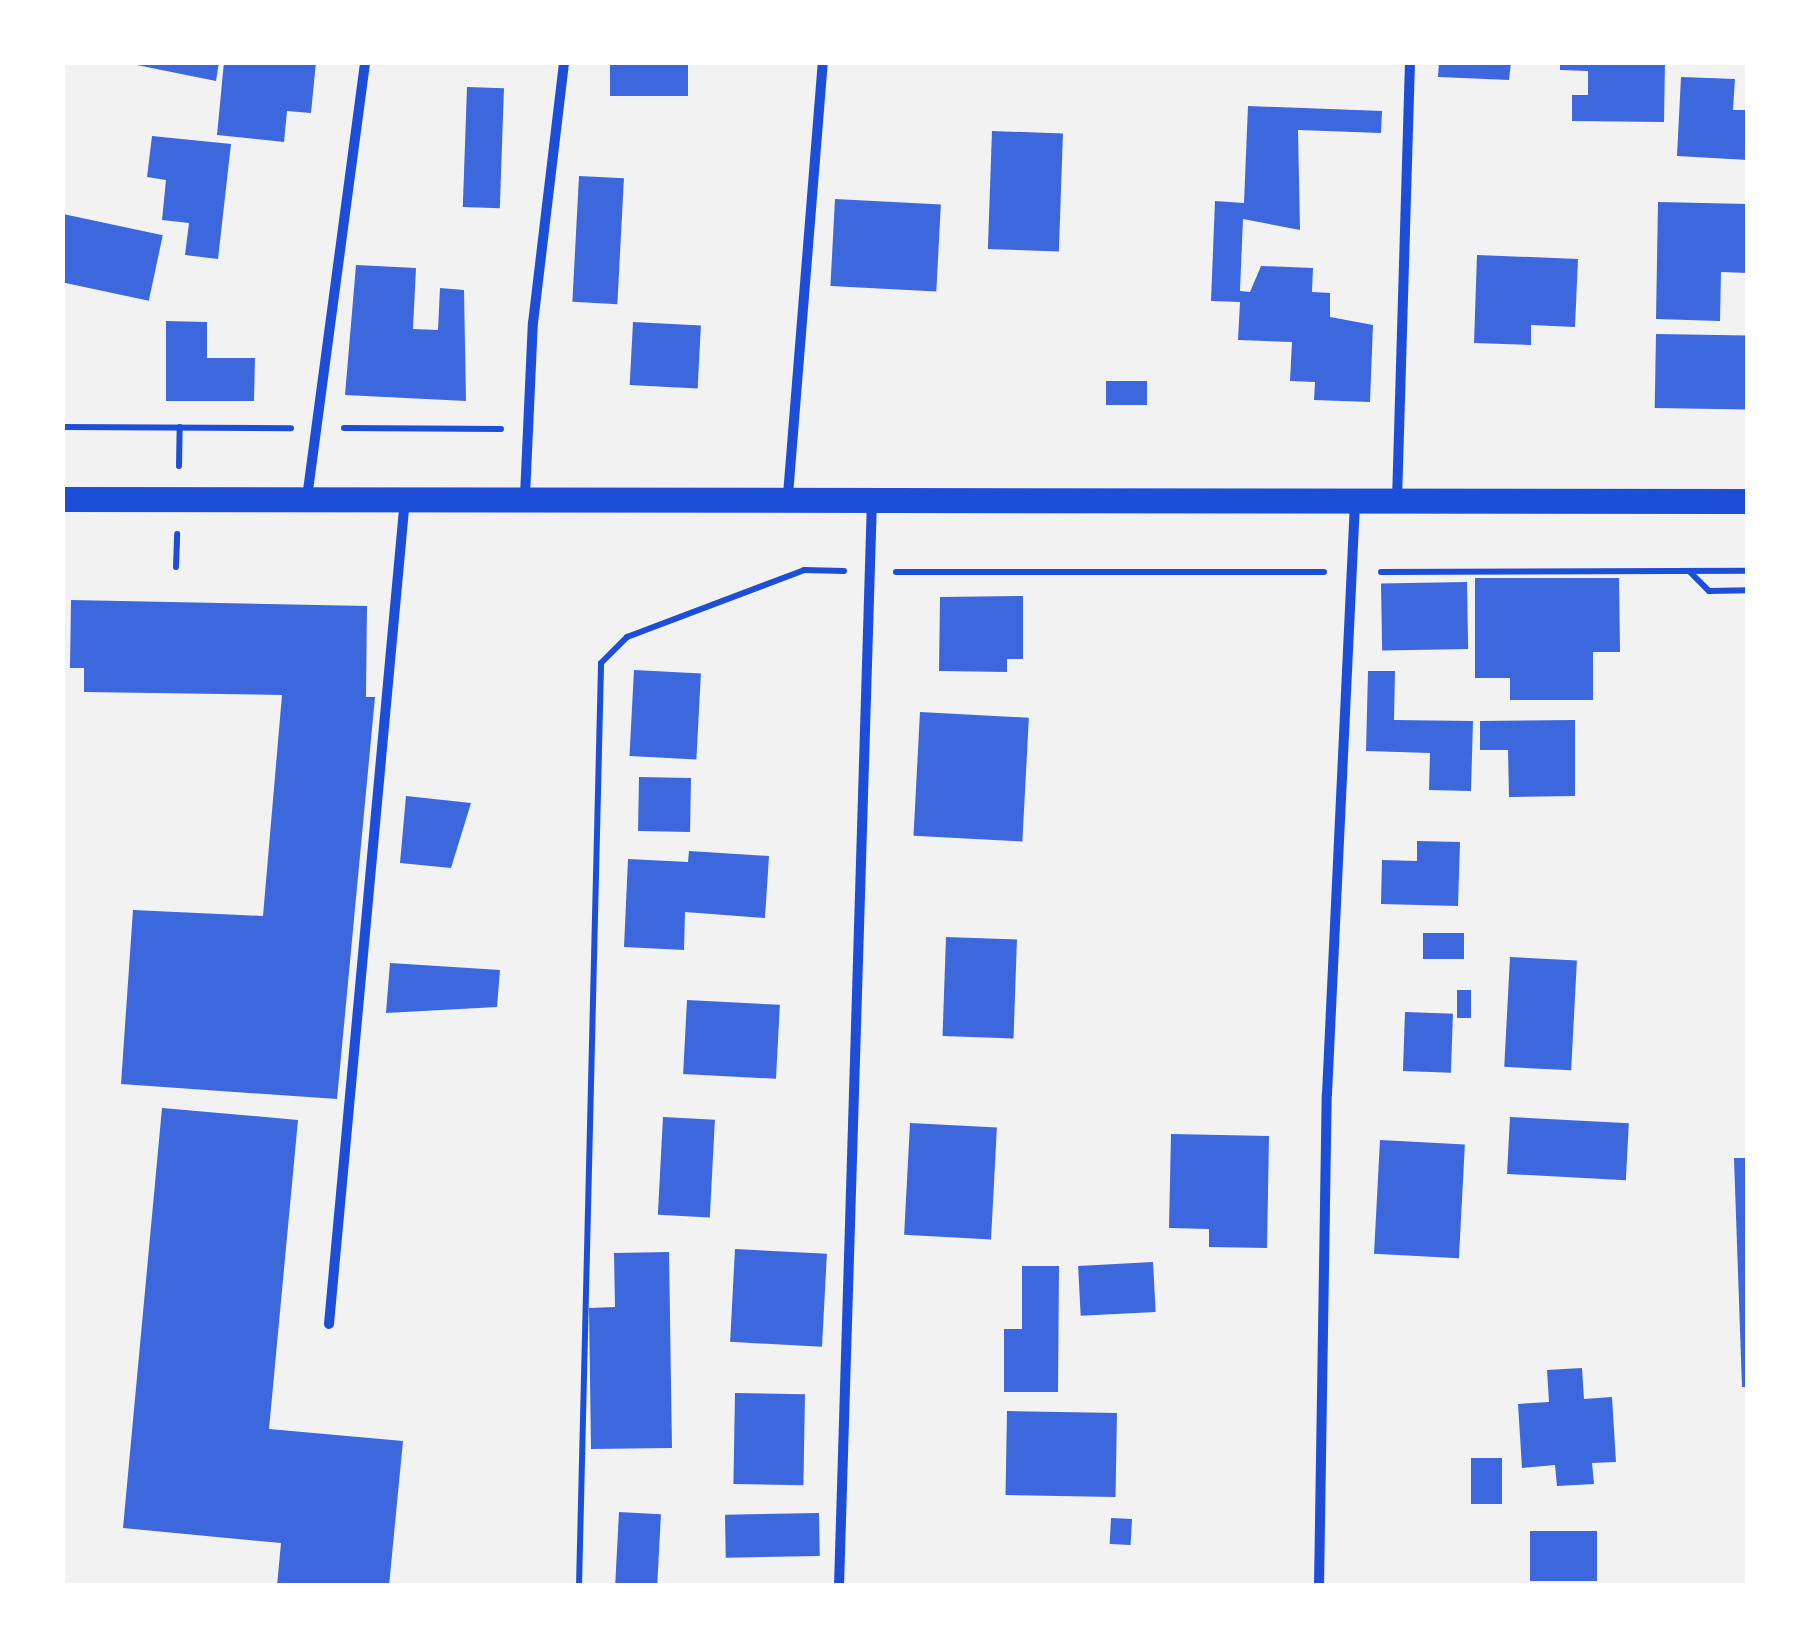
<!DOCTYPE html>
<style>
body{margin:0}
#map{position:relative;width:1810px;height:1648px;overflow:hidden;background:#f2f2f2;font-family:Barlow,sans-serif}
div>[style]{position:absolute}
.building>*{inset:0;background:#3d67dc;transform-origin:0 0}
.path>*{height:6px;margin:-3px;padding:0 3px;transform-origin:3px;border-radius:3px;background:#1d4ed8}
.minor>*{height:10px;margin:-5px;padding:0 5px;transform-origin:5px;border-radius:5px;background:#1d4ed8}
.primary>*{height:25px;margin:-12.5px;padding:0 12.5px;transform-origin:12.5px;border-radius:12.5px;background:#1d4ed8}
span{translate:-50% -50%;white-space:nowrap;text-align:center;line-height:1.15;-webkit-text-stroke:8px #fff;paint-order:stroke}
.frame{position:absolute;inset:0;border:65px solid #fff;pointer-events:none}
</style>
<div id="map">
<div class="building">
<div style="clip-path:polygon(122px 62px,219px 62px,216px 81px)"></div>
<div style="clip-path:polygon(224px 62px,316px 62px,311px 113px,287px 111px,284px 142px,217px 135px)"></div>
<div style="left:610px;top:62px;width:78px;height:34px"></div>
<div style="clip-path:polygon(1439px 62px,1511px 62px,1509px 80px,1438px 77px)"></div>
<div style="clip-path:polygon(1560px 62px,1665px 62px,1664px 122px,1572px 121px,1572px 95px,1588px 95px,1588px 71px,1560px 70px)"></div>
<div style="clip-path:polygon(1681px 77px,1735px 79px,1733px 110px,1748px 110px,1748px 160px,1677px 156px)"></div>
<div style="left:467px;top:87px;width:37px;height:120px;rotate:2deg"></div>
<div style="clip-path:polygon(1248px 106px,1382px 111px,1381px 133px,1298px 130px,1300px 230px,1243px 219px,1240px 291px,1250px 292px,1261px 266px,1313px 268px,1312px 292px,1330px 293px,1330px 317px,1373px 325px,1370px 402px,1314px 400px,1315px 382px,1290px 381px,1292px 342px,1238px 340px,1240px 302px,1211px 301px,1215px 201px,1244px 203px)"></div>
<div style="left:992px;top:131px;width:71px;height:118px;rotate:2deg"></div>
<div style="clip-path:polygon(152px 136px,231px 144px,218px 259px,185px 255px,189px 223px,162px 220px,166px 180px,147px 177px)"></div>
<div style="left:579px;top:176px;width:45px;height:126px;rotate:3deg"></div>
<div style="left:835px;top:199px;width:106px;height:87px;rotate:3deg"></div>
<div style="clip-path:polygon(1658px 202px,1748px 204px,1748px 273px,1721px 272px,1720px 321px,1656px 319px)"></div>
<div style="left:63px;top:214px;width:102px;height:67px;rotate:12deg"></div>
<div style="clip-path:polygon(1477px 255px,1578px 259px,1575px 327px,1531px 325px,1531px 345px,1474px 343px)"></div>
<div style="clip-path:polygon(356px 265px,416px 268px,413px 329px,438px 330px,440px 288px,464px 290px,466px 401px,345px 395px)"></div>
<div style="clip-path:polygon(166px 321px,207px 322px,207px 358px,255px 358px,254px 401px,166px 401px)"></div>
<div style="left:633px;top:322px;width:68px;height:63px;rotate:3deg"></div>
<div style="left:1656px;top:334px;width:92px;height:74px;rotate:1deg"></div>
<div style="left:1106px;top:381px;width:41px;height:24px"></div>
<div style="clip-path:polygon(1475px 578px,1619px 578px,1620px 652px,1593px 652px,1593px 700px,1510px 700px,1510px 678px,1475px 678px)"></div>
<div style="left:1467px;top:582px;width:67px;height:86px;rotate:89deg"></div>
<div style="clip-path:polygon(1023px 596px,1023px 659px,1007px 659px,1007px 672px,939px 671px,940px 597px)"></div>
<div style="clip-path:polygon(71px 600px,367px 606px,366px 697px,375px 697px,337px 1099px,121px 1084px,133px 910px,263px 916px,282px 695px,84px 692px,84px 668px,70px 668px)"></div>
<div style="left:634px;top:670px;width:67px;height:86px;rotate:3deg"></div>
<div style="clip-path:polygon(1368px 671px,1395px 671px,1394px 720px,1473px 721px,1471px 791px,1429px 790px,1430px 753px,1366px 751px)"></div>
<div style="left:920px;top:712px;width:109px;height:124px;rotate:3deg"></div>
<div style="clip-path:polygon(1575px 720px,1575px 796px,1509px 797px,1508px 750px,1480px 750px,1480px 721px)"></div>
<div style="left:639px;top:777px;width:52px;height:54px;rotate:1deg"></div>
<div style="clip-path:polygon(406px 796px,471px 803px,451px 868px,400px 863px)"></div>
<div style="clip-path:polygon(1417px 841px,1460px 842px,1458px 906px,1381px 904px,1382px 860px,1417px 861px)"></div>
<div style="clip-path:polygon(689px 851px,769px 856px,765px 918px,685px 912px,684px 950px,624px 947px,628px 859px,688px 862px)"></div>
<div style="left:1423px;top:933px;width:41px;height:26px"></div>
<div style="left:946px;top:937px;width:71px;height:99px;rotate:2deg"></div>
<div style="left:1510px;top:957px;width:67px;height:110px;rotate:3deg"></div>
<div style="clip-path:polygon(390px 963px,500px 970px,497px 1007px,386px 1013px)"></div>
<div style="left:1457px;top:990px;width:14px;height:28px"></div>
<div style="left:687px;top:1000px;width:93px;height:74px;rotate:3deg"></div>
<div style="left:1405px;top:1012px;width:48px;height:59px;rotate:2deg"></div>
<div style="clip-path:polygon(162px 1108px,298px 1120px,269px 1429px,403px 1441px,389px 1586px,277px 1586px,281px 1543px,123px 1528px)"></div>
<div style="left:663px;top:1117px;width:52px;height:98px;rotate:3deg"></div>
<div style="left:1510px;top:1117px;width:119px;height:57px;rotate:3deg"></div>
<div style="left:910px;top:1123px;width:87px;height:112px;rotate:3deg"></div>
<div style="clip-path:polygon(1171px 1134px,1269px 1136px,1267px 1248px,1209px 1247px,1209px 1229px,1169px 1228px)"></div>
<div style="left:1380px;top:1140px;width:85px;height:114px;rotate:3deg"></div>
<div style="clip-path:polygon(1734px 1158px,1748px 1158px,1748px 1387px,1742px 1387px)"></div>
<div style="left:735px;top:1249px;width:92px;height:93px;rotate:3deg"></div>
<div style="clip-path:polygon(669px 1252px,672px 1448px,591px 1449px,589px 1308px,615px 1307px,614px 1253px)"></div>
<div style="left:1153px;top:1262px;width:50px;height:75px;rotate:87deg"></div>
<div style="clip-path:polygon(1022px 1266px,1059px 1266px,1058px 1392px,1004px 1392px,1004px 1329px,1022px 1329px)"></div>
<div style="clip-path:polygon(1582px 1368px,1584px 1399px,1612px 1397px,1616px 1462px,1592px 1463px,1594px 1484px,1557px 1486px,1555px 1465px,1522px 1468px,1518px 1404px,1549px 1402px,1547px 1370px)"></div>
<div style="left:735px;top:1393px;width:70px;height:91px;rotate:1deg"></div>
<div style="left:1007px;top:1411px;width:110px;height:84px;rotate:1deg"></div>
<div style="left:1471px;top:1458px;width:31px;height:46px"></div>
<div style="left:619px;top:1512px;width:42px;height:74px;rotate:3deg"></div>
<div style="left:819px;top:1513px;width:43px;height:94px;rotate:89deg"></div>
<div style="left:1111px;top:1518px;width:21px;height:26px;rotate:3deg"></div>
<div style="left:1530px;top:1531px;width:67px;height:50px"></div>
</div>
<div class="path">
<div style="left:62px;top:427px;width:229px;rotate:0.3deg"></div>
<div style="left:344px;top:428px;width:157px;rotate:0.4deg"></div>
<div style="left:179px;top:466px;width:39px;rotate:-89deg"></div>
<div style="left:176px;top:567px;width:33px;rotate:-88deg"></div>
<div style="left:896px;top:572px;width:428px"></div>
<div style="left:1381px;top:572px;width:367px;rotate:-0.2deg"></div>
<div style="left:1690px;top:572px;width:27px;rotate:45deg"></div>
<div style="left:1709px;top:591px;width:39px;rotate:-1deg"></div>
<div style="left:579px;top:1586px;width:923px;rotate:-88.63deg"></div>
<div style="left:601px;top:663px;width:37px;rotate:-45deg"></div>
<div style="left:627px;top:637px;width:189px;rotate:-20.7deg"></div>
<div style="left:804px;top:570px;width:40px;rotate:1.4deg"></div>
</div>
<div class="minor">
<div style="left:788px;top:495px;width:434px;rotate:-85.4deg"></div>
<div style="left:525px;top:496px;width:173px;rotate:-87.4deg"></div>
<div style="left:533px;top:323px;width:263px;rotate:-83.2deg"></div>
<div style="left:307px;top:498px;width:440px;rotate:-82.4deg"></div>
<div style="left:1397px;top:500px;width:438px;rotate:-88.3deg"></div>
<div style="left:329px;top:1324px;width:829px;rotate:-84.74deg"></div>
<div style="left:839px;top:1586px;width:1087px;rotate:-88.26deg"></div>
<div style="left:1319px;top:1586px;width:492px;rotate:-89.1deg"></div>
<div style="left:1327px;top:1094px;width:593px;rotate:-87.29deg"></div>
</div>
<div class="primary">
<div style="left:62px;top:499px;width:1686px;rotate:0.07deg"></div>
</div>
<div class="frame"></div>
</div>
